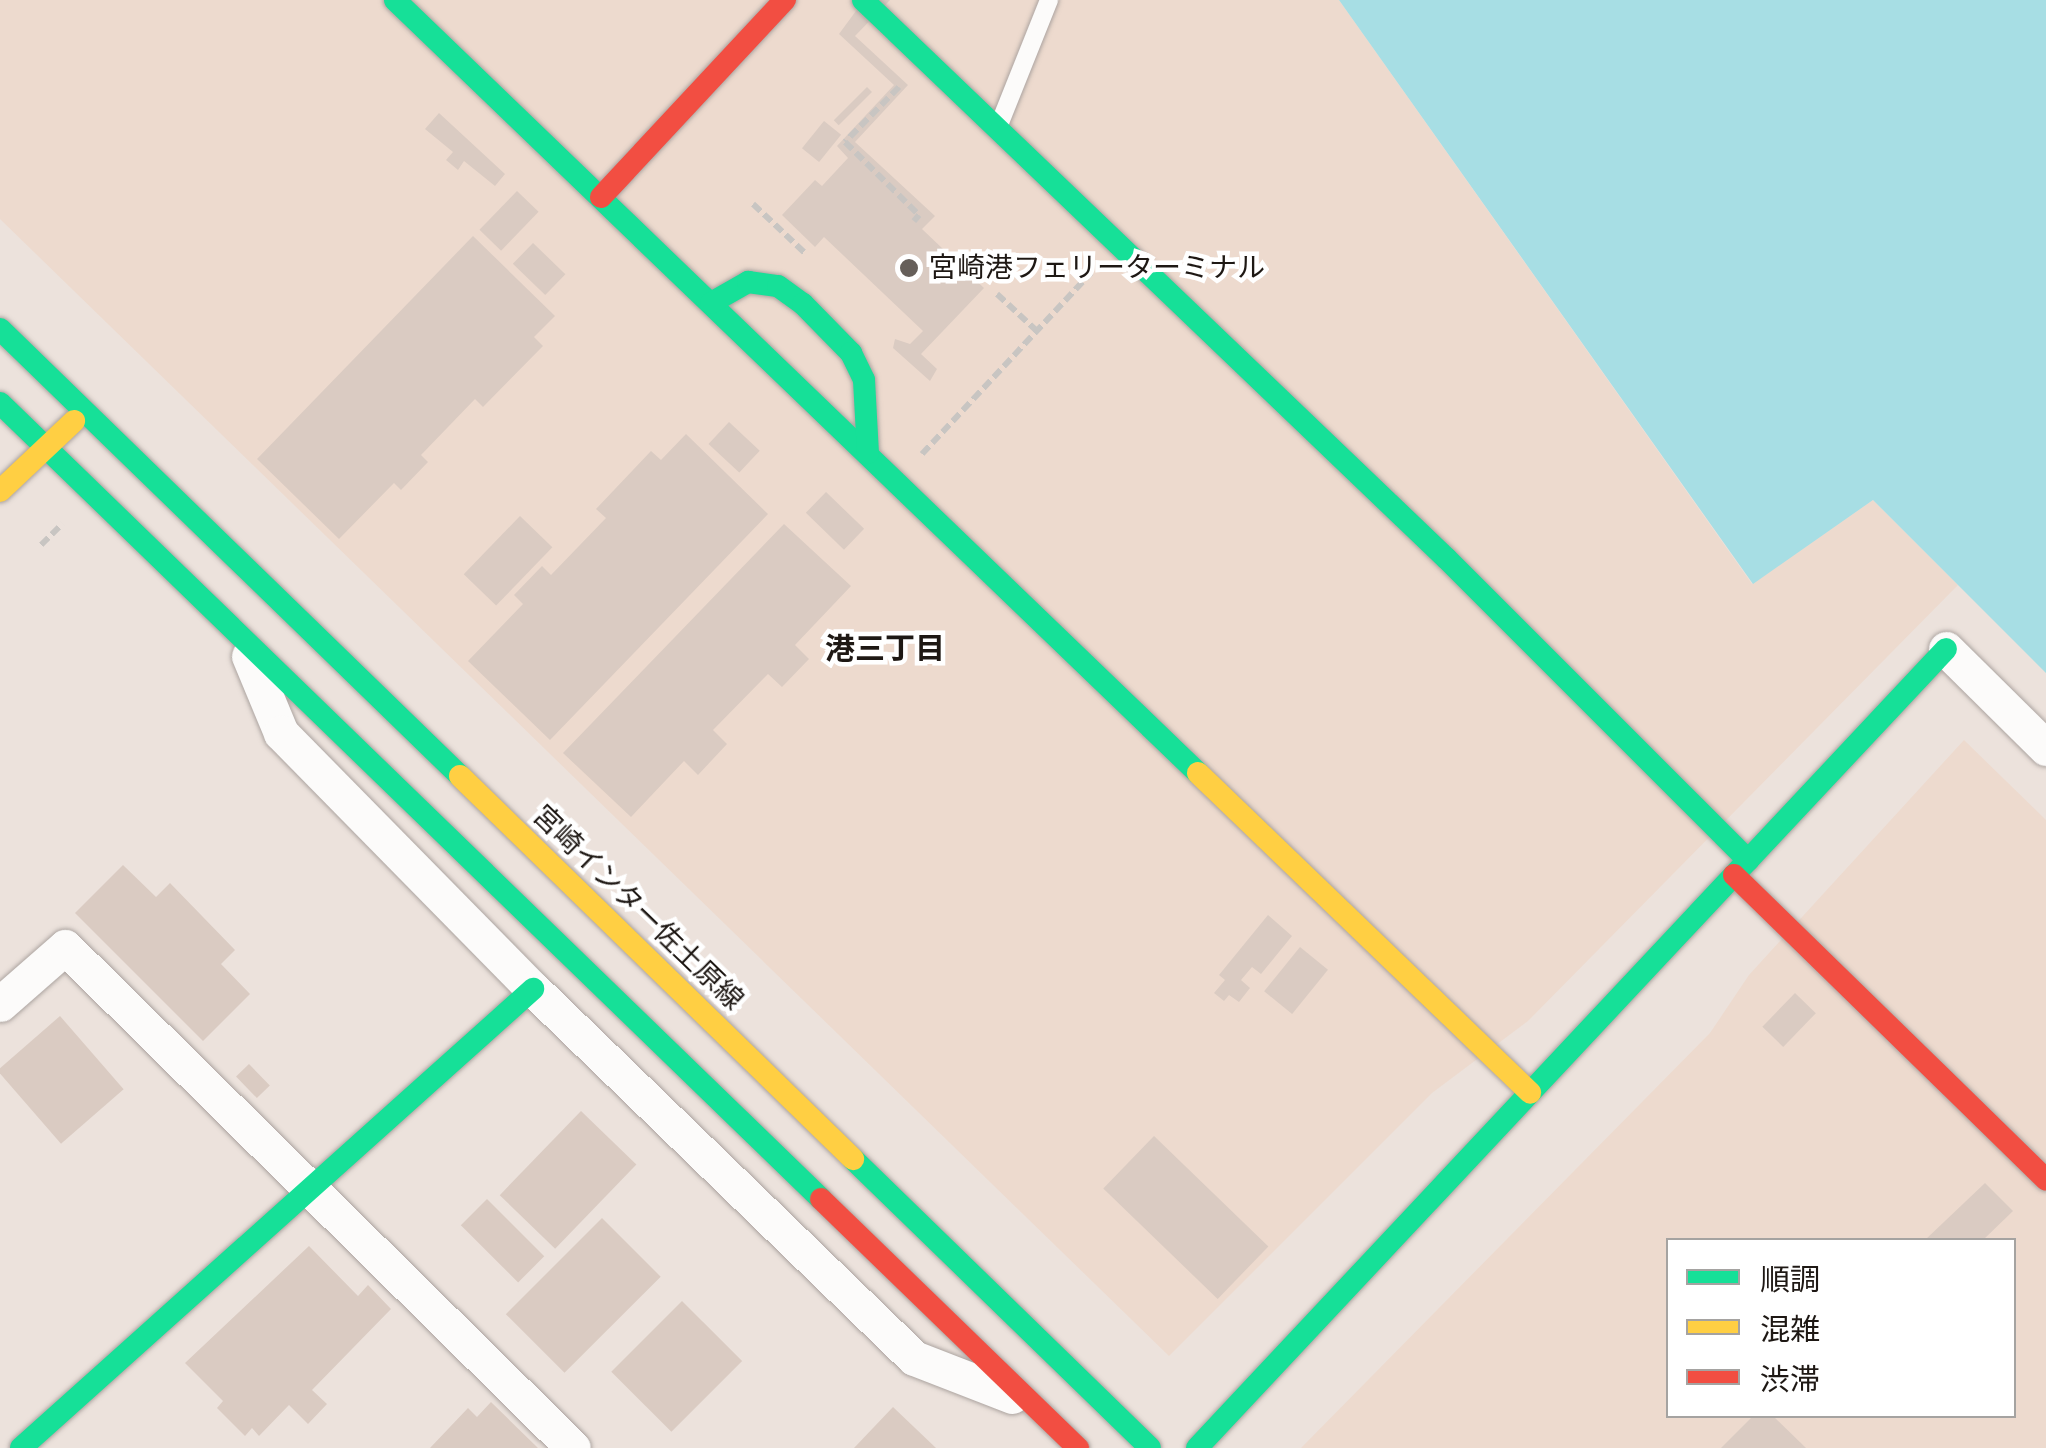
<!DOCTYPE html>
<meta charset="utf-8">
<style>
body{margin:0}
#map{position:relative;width:2046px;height:1448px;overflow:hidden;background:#ece2dc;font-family:"Varela Round","Noto Sans JP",sans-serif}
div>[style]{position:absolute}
.built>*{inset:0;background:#eddace}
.water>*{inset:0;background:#a7dee4}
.building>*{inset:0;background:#dacbc2;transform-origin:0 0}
.path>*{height:6px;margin-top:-3px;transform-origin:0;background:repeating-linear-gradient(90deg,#c8c5c2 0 10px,transparent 0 15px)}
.roads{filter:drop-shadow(0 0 2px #aca4a0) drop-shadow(0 0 2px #aca4a0)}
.lane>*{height:18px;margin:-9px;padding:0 9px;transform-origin:9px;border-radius:9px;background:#fcfbfa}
.street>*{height:35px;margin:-17.5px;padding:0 17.5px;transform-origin:17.5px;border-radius:17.5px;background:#fcfbfa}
.fast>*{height:22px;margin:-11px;padding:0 11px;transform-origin:11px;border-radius:11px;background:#16e098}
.slow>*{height:22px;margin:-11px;padding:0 11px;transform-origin:11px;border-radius:11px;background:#ffcf43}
.jam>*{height:22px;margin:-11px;padding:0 11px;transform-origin:11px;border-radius:11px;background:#f24e42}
.dots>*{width:28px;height:28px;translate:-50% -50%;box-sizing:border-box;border:5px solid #fff;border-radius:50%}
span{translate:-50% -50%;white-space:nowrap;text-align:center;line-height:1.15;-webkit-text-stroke:9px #fff;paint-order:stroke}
.poi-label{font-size:28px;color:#1e1814}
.left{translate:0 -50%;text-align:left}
.street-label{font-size:28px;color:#1e1814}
.neighbourhood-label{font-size:30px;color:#1e1814;font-weight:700}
.legend{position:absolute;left:1666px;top:1238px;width:350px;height:180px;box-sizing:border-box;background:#fff;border:2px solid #a5a3a1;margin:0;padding:12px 18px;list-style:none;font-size:30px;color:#1e1814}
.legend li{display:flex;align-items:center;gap:20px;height:50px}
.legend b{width:50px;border:2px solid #a5a3a1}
</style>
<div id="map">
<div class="built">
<div style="clip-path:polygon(0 0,1339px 0,1752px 584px,1873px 500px,1958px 585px,1528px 1021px,1432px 1093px,1169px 1356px,0 219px)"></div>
<div style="clip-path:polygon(evenodd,1964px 740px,2046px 820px,2046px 1448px,1301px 1448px,1710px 1033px,1749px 975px,1964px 740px,1668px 1240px,2014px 1240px,2014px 1416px,1668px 1416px,1668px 1240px)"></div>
</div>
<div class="water">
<div style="clip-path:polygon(1339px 0,2046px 0,2046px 673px,1873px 500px,1753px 584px)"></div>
</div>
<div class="building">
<div style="clip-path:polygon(864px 0,890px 0,855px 36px,908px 85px,855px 142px,935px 216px,922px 229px,984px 288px,921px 354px,937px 369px,930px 381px,893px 348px,895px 339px,910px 344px,923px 331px,824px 237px,815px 247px,782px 215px,815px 180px,822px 186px,848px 158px,837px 146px,894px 85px,839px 34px)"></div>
<div style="left:867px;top:87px;width:7px;height:47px;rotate:45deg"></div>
<div style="clip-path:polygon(439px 113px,505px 174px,495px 186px,464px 161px,458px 170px,446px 160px,453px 152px,425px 129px)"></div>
<div style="left:824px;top:121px;width:22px;height:35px;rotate:39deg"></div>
<div style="left:517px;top:191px;width:30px;height:54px;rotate:44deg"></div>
<div style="clip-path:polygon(473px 236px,555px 316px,534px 337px,543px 346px,483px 407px,475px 399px,421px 455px,428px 462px,401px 490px,394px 483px,339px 539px,257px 459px)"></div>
<div style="left:533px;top:243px;width:45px;height:29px;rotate:44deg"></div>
<div style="left:729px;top:422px;width:42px;height:30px;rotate:43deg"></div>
<div style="clip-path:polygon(686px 434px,768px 514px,550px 740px,468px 661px,523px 604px,514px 595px,542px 566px,551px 575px,606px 518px,596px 509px,651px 451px,661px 460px)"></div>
<div style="left:826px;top:492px;width:53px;height:29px;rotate:44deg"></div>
<div style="left:520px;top:516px;width:45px;height:81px;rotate:44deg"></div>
<div style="clip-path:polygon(784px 524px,851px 586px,795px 645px,809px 659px,782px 687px,768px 674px,713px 730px,727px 744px,698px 775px,684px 761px,631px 817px,563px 753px)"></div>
<div style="clip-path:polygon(123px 865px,156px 897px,170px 883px,235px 950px,221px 964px,250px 994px,203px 1041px,75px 913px)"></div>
<div style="clip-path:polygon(1268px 915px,1292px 936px,1261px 974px,1252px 967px,1241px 980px,1250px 988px,1239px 1002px,1229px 995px,1224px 1001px,1214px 993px,1225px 980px,1219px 975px)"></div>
<div style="left:1300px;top:947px;width:36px;height:57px;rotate:39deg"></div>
<div style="left:1795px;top:993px;width:29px;height:47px;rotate:44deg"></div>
<div style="left:60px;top:1016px;width:97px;height:83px;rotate:49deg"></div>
<div style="left:249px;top:1064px;width:30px;height:18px;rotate:46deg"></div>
<div style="left:581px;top:1111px;width:77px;height:117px;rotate:44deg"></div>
<div style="left:1154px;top:1136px;width:159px;height:73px;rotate:44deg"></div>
<div style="clip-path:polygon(1985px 1183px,2013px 1211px,1983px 1240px,1925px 1240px)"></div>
<div style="left:487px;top:1199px;width:81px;height:37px;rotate:45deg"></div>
<div style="left:602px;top:1218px;width:83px;height:136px;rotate:45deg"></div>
<div style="clip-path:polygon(309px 1246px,358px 1296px,368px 1285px,391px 1309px,312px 1390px,327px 1404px,308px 1424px,289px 1405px,259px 1436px,252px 1428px,245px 1436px,217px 1408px,223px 1401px,185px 1363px)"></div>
<div style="left:682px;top:1301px;width:85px;height:100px;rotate:45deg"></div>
<div style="clip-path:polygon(491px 1402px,538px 1448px,430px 1448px,468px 1408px,477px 1417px)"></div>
<div style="clip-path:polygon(893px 1407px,936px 1448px,854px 1448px)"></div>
<div style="clip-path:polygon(1753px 1416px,1773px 1416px,1806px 1448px,1721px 1448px)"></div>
</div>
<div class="path">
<div style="left:899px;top:87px;width:77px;rotate:134.5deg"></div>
<div style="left:845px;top:142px;width:104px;rotate:44.6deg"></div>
<div style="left:919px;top:215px;width:8px;rotate:130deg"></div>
<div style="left:753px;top:204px;width:71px;rotate:43.3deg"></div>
<div style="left:997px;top:294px;width:54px;rotate:42.8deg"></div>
<div style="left:922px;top:454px;width:248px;rotate:-47deg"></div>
<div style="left:41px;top:545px;width:30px;rotate:-45deg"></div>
</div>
<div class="roads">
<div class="lane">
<div style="left:999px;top:125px;width:135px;rotate:-68.2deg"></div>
</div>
<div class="street">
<div style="left:1946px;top:649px;width:141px;rotate:44.7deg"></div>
<div style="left:249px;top:656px;width:83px;rotate:67.4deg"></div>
<div style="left:281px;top:733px;width:359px;rotate:45.5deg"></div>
<div style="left:533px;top:989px;width:530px;rotate:44.08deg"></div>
<div style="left:914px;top:1358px;width:105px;rotate:21.2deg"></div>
<div style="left:0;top:1004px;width:86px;rotate:-41.2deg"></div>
<div style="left:65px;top:947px;width:713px;rotate:44.6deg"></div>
</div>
<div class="fast">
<div style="left:395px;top:0;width:1115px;rotate:43.91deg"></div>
<div style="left:863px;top:0;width:808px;rotate:43.75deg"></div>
<div style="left:1447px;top:559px;width:426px;rotate:45deg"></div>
<div style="left:711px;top:303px;width:43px;rotate:-29.6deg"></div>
<div style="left:748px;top:282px;width:30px;rotate:8deg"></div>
<div style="left:778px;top:286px;width:31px;rotate:36deg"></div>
<div style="left:803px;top:304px;width:69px;rotate:45.6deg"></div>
<div style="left:851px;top:353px;width:30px;rotate:64deg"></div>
<div style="left:864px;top:380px;width:73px;rotate:86.9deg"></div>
<div style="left:0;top:329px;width:641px;rotate:44.18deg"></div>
<div style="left:0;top:403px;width:1144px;rotate:44.11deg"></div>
<div style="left:853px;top:1159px;width:414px;rotate:44.2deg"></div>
<div style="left:21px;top:1448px;width:688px;rotate:-41.88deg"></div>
<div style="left:1197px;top:1448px;width:1095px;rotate:-46.85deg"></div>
</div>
<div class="slow">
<div style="left:0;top:491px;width:102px;rotate:-43.4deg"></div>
<div style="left:1198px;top:773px;width:461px;rotate:43.9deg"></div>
<div style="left:460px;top:776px;width:549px;rotate:44.26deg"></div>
</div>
<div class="jam">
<div style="left:601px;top:197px;width:270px;rotate:-47deg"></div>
<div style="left:1734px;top:875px;width:436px;rotate:44.3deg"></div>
<div style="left:821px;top:1199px;width:358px;rotate:44.1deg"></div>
</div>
</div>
<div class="dots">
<div style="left:909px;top:268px;background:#665f5a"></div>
</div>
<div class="poi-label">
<span class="left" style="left:929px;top:268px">宮崎港フェリーターミナル</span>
</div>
<div class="street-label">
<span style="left:638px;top:908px;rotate:44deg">宮崎インター佐土原線</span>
</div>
<div class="neighbourhood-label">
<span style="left:885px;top:650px">港三丁目</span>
</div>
<ul class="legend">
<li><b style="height:12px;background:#16e098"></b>順調</li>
<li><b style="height:12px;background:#ffcf43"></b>混雑</li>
<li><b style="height:12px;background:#f24e42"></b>渋滞</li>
</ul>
</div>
